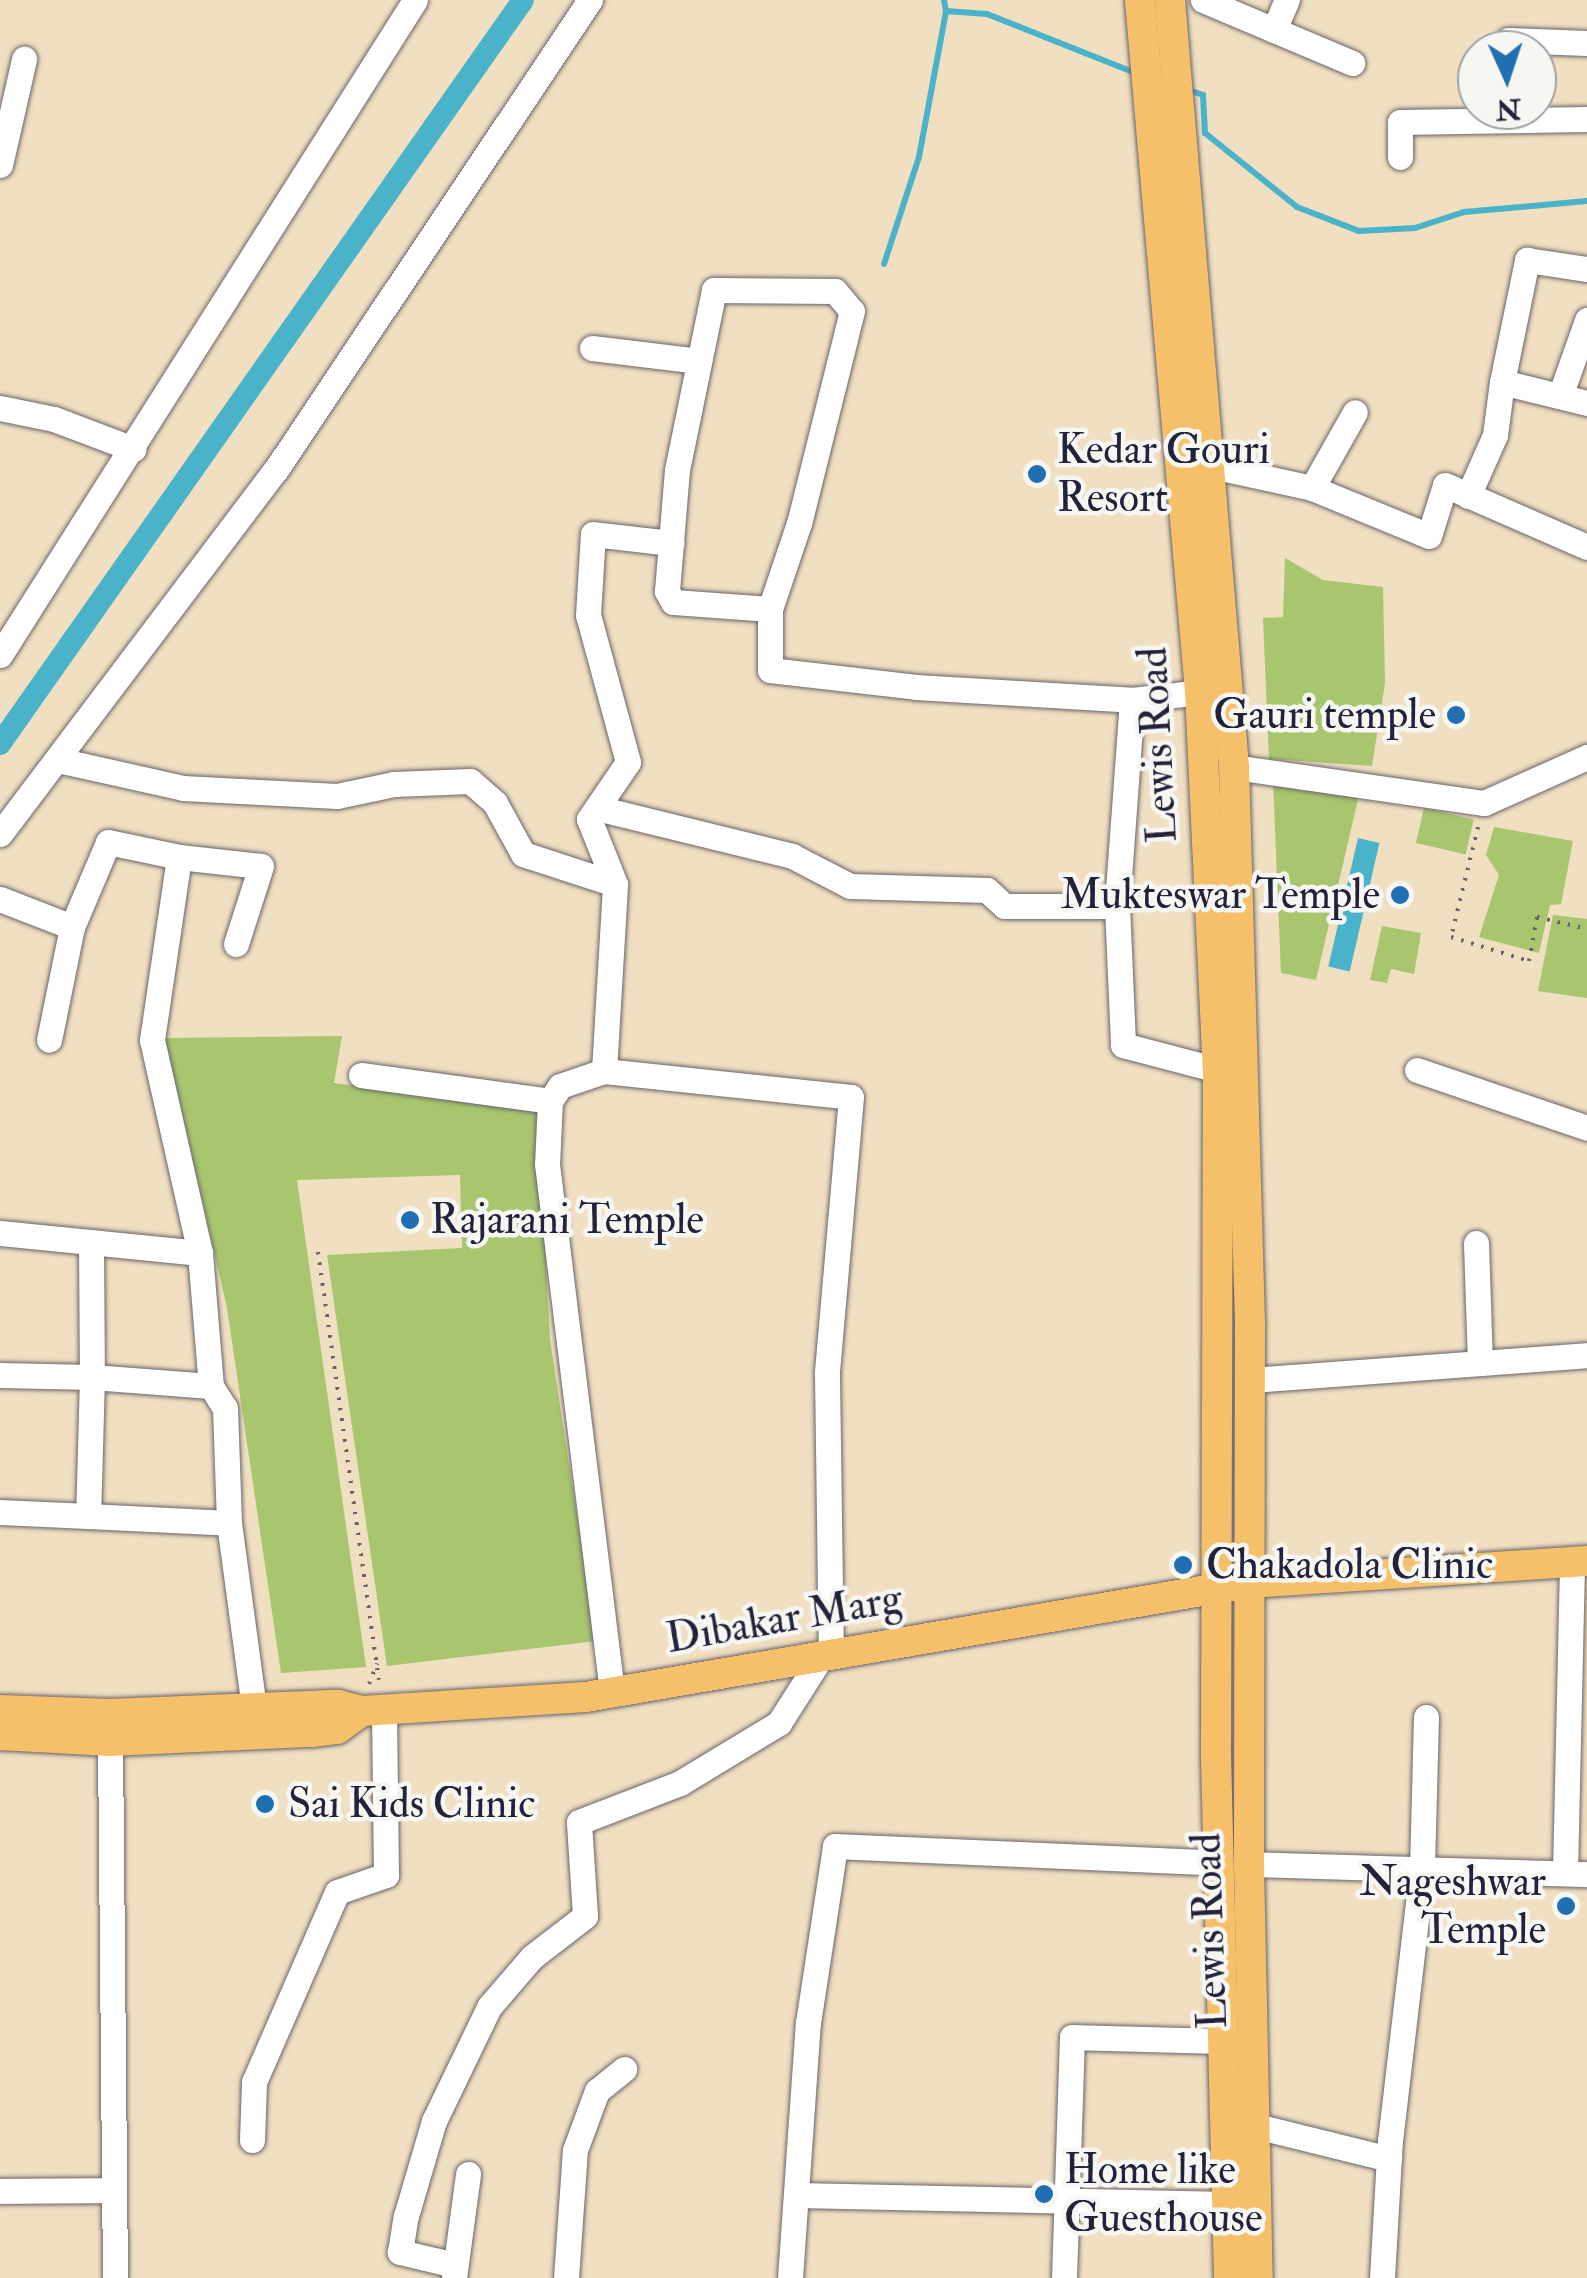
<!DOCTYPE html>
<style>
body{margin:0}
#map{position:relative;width:1587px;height:2278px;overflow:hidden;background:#f0dfc1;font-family:"IM FELL Double Pica",serif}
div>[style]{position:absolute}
.green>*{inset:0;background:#a7c66e;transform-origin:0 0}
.water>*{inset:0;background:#4ab3c9;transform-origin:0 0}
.stream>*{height:6px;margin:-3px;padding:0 3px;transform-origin:3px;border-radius:3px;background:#4ab3c9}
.canal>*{height:22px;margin:-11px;padding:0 11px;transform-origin:11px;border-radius:11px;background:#4ab3c9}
.path>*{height:4px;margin-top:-2px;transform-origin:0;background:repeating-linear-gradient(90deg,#6a646a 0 2.5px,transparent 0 10.5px)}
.roads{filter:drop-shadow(0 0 2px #6a646a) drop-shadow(0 0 2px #6a646a)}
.minor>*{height:25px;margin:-12.5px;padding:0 12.5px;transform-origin:12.5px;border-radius:12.5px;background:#fff}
.major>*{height:30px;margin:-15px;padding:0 15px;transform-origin:15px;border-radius:15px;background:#f6c06b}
.dots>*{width:28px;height:28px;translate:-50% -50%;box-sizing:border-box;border:5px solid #f6f6f2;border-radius:50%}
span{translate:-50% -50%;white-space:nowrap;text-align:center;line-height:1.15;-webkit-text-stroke:9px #f6f6f2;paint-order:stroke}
.poi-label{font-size:42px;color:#22223b}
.left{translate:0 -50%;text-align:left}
.right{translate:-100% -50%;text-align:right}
.street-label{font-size:42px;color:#22223b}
.north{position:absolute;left:1457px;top:30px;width:100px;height:100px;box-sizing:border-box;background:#f6f6f2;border:2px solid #a1a1a9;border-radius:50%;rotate:177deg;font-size:28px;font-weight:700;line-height:40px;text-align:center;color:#22223b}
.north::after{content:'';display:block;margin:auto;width:35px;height:45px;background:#1f6fb2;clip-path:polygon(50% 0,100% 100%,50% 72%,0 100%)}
</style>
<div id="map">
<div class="green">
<div style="clip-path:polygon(1285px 558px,1323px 580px,1383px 587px,1385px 683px,1372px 766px,1269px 759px,1263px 618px,1283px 617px)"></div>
<div style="clip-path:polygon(1273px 782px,1359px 795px,1316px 980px,1281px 973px)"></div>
<div style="left:1424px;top:808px;width:51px;height:36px;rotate:13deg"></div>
<div style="clip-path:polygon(1494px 827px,1573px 841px,1561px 904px,1550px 905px,1539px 953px,1479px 937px,1499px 875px,1486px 855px)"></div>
<div style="clip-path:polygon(1553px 915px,1587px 919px,1587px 998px,1538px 991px)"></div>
<div style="clip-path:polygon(1382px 926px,1421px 933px,1414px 974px,1391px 969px,1387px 983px,1370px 980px)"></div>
<div style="clip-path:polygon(342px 1036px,334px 1083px,538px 1110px,550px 1340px,596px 1641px,387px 1666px,327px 1255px,462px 1248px,460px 1175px,297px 1180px,366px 1667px,281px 1673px,227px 1308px,165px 1038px)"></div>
</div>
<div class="water">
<div style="left:1358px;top:838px;width:22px;height:132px;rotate:13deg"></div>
</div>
<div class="stream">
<div style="left:944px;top:0;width:11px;rotate:80deg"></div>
<div style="left:946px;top:11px;width:41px;rotate:4.2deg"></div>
<div style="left:987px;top:14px;width:159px;rotate:21.7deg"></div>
<div style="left:1185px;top:89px;width:19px;rotate:18deg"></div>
<div style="left:1203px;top:95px;width:38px;rotate:87deg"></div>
<div style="left:1205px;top:133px;width:118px;rotate:38.8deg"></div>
<div style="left:1297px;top:207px;width:66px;rotate:21.2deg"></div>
<div style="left:1359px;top:231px;width:56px;rotate:-3.1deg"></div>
<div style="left:1415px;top:228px;width:52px;rotate:-18.1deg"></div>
<div style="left:1464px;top:212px;width:123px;rotate:-5.1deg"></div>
<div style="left:884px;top:264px;width:113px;rotate:-71.9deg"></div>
<div style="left:919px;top:157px;width:148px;rotate:-79.5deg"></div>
</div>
<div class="canal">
<div style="left:0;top:744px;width:909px;rotate:-54.89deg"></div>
</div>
<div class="path">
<div style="left:1478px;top:827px;width:113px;rotate:103.8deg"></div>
<div style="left:1451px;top:937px;width:82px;rotate:17.1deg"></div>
<div style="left:1529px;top:961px;width:45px;rotate:-79.7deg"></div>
<div style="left:1537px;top:917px;width:51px;rotate:13.5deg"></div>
<div style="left:318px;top:1252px;width:432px;rotate:81.9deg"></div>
<div style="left:369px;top:1684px;width:22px;rotate:-68deg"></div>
</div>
<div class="roads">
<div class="minor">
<div style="left:1203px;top:0;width:77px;rotate:22.9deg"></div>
<div style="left:1274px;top:30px;width:33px;rotate:-67deg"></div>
<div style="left:1274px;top:30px;width:85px;rotate:22.9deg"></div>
<div style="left:1508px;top:40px;width:79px;rotate:2.2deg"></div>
<div style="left:1400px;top:157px;width:35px;rotate:-90deg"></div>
<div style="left:1400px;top:122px;width:187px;rotate:-0.9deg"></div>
<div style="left:0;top:165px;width:109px;rotate:-77.2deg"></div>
<div style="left:714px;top:290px;width:121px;rotate:0.5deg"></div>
<div style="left:835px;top:291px;width:26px;rotate:50deg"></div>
<div style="left:852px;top:311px;width:219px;rotate:104deg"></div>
<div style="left:799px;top:523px;width:91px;rotate:108.6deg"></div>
<div style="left:770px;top:609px;width:97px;rotate:-175.9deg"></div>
<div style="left:673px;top:602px;width:13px;rotate:-119deg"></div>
<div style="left:667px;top:591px;width:121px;rotate:-85.3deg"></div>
<div style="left:677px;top:470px;width:184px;rotate:-78.4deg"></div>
<div style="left:592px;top:348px;width:108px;rotate:6.9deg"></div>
<div style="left:1502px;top:382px;width:125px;rotate:-78.4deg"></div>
<div style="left:1527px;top:260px;width:61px;rotate:8.5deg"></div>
<div style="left:1560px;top:396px;width:81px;rotate:-70.4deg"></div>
<div style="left:0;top:408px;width:55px;rotate:11.5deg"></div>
<div style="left:54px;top:419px;width:85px;rotate:20.8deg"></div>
<div style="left:1196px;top:476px;width:19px;rotate:-32deg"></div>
<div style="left:1212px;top:466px;width:102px;rotate:12.4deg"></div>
<div style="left:1312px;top:488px;width:126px;rotate:22.3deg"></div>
<div style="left:1429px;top:536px;width:53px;rotate:-72.6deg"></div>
<div style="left:1445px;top:485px;width:155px;rotate:23.6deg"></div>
<div style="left:1312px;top:488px;width:87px;rotate:-60.5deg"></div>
<div style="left:1468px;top:496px;width:67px;rotate:-66.1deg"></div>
<div style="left:1495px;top:435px;width:53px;rotate:-82.5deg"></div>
<div style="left:1502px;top:382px;width:88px;rotate:13.9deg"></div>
<div style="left:770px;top:609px;width:61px;rotate:90deg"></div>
<div style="left:770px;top:670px;width:147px;rotate:6.6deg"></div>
<div style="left:916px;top:687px;width:216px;rotate:3.4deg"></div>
<div style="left:1132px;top:700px;width:207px;rotate:94.2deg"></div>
<div style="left:1117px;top:906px;width:139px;rotate:87.5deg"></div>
<div style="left:1123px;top:1045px;width:98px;rotate:14.7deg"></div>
<div style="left:0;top:655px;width:775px;rotate:-57.64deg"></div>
<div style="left:1132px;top:700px;width:68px;rotate:-6.7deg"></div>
<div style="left:58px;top:760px;width:128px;rotate:12.6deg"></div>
<div style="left:183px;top:788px;width:154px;rotate:3deg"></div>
<div style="left:337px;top:796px;width:58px;rotate:-11.9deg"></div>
<div style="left:394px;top:784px;width:76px;rotate:-2.3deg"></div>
<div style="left:470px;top:781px;width:33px;rotate:41deg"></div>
<div style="left:495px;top:803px;width:58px;rotate:61.2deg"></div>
<div style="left:523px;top:854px;width:97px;rotate:18.1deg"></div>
<div style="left:1234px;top:767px;width:253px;rotate:8.2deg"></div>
<div style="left:1484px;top:803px;width:113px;rotate:-24.1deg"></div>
<div style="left:597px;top:808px;width:201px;rotate:13.8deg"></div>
<div style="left:792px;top:856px;width:65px;rotate:27.3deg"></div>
<div style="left:850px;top:886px;width:137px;rotate:1.7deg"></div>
<div style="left:987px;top:890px;width:23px;rotate:43deg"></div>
<div style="left:1004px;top:906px;width:113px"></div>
<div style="left:0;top:834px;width:455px;rotate:-52.9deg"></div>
<div style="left:275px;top:471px;width:567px;rotate:-56.23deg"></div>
<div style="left:179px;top:857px;width:82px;rotate:6.3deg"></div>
<div style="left:261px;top:866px;width:82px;rotate:107.8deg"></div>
<div style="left:0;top:899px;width:77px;rotate:21.3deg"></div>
<div style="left:72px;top:927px;width:115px;rotate:101.5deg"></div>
<div style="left:72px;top:927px;width:92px;rotate:-67deg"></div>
<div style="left:108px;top:842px;width:73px;rotate:11.9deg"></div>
<div style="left:179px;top:857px;width:185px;rotate:98.4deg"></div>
<div style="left:152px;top:1040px;width:218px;rotate:77.3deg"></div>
<div style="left:200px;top:1253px;width:133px;rotate:85.3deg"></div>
<div style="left:211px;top:1386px;width:26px;rotate:58deg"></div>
<div style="left:225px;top:1408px;width:115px;rotate:88deg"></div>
<div style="left:229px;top:1523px;width:188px;rotate:82.3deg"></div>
<div style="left:1417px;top:1070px;width:180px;rotate:18.8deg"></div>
<div style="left:604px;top:1071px;width:187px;rotate:-86.6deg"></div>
<div style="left:615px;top:884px;width:70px;rotate:-111.8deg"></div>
<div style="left:589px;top:819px;width:69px;rotate:-55.6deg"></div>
<div style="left:628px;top:762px;width:152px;rotate:-105.2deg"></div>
<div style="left:588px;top:615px;width:81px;rotate:-86.5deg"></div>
<div style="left:593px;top:534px;width:79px;rotate:6.6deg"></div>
<div style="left:361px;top:1075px;width:191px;rotate:7.8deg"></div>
<div style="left:550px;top:1101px;width:18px;rotate:-56deg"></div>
<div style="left:560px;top:1086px;width:46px;rotate:-18.8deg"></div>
<div style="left:604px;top:1071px;width:248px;rotate:6deg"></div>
<div style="left:851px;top:1097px;width:278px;rotate:95deg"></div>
<div style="left:827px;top:1374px;width:278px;rotate:89.2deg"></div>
<div style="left:550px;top:1101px;width:63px;rotate:92.7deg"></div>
<div style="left:547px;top:1164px;width:532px;rotate:82.98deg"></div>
<div style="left:0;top:1233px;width:201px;rotate:5.7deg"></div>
<div style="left:91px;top:1242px;width:135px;rotate:89.6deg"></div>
<div style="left:92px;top:1377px;width:119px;rotate:4.3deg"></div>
<div style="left:1476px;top:1243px;width:120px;rotate:88.1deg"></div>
<div style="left:0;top:1375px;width:92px;rotate:1.2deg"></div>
<div style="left:92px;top:1377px;width:139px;rotate:91.6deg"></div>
<div style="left:88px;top:1516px;width:88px;rotate:-177.4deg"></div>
<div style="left:1250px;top:1380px;width:338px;rotate:-4.2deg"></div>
<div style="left:88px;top:1516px;width:141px;rotate:2.8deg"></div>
<div style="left:110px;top:1741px;width:537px;rotate:89.47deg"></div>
<div style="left:1249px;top:1864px;width:338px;rotate:1.7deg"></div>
<div style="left:1565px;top:1873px;width:312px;rotate:-88.7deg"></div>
<div style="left:1256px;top:2126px;width:137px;rotate:13.9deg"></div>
<div style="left:252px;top:2140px;width:58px;rotate:-88deg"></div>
<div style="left:254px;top:2082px;width:207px;rotate:-66.4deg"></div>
<div style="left:337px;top:1892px;width:52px;rotate:-19.1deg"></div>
<div style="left:386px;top:1875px;width:166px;rotate:-90.7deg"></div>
<div style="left:0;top:2191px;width:114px;rotate:-0.5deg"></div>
<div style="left:797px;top:2195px;width:432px;rotate:1.2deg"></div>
<div style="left:455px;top:2265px;width:57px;rotate:-166.7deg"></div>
<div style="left:400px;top:2252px;width:36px;rotate:-81deg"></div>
<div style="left:406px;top:2216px;width:99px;rotate:-73.6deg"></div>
<div style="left:434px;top:2121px;width:127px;rotate:-64.2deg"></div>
<div style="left:489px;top:2007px;width:66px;rotate:-49.3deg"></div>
<div style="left:532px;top:1957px;width:67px;rotate:-37.7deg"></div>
<div style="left:585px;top:1916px;width:94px;rotate:-93.7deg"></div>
<div style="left:579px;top:1822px;width:108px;rotate:-21.1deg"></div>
<div style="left:680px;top:1783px;width:116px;rotate:-31.2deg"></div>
<div style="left:779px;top:1723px;width:82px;rotate:-57.5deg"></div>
<div style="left:454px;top:2278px;width:105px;rotate:-82.3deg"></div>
<div style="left:566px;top:2278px;width:128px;rotate:-86deg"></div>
<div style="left:575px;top:2150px;width:63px;rotate:-69.6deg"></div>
<div style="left:597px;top:2091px;width:35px;rotate:-39deg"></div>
<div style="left:790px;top:2278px;width:256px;rotate:-86deg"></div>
<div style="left:808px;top:2023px;width:179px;rotate:-81.3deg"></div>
<div style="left:835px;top:1846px;width:385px;rotate:2.5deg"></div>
<div style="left:1064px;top:2278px;width:241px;rotate:-88.1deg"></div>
<div style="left:1072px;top:2037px;width:155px;rotate:1.5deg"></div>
<div style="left:1382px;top:2278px;width:137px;rotate:-86.7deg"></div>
<div style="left:1390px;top:2141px;width:274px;rotate:-83.3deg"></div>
<div style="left:1422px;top:1869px;width:152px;rotate:-88.5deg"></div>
</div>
<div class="major">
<div style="left:1140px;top:0;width:695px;rotate:85.04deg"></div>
<div style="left:1200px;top:692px;width:378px;rotate:87.3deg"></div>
<div style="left:1218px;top:1070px;width:686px;rotate:90.17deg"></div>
<div style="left:1216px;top:1756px;width:522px;rotate:88.57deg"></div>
<div style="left:1170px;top:0;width:770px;rotate:85.23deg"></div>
<div style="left:1234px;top:767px;width:556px;rotate:88.35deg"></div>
<div style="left:1250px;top:1323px;width:541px;rotate:90.11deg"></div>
<div style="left:1249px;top:1864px;width:414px;rotate:88.8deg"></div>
<div style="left:0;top:1710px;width:110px;rotate:2.1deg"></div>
<div style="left:110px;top:1714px;width:228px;rotate:-2.3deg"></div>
<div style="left:338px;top:1705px;width:25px;rotate:14deg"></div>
<div style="left:362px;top:1711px;width:224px;rotate:-3.6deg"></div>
<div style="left:586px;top:1697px;width:672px;rotate:-9.77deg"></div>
<div style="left:1248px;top:1583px;width:340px;rotate:-3.7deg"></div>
<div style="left:0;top:1735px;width:110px;rotate:3.1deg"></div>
<div style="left:110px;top:1741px;width:202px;rotate:-2.6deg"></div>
<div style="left:312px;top:1732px;width:25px;rotate:-7deg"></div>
<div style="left:337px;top:1729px;width:31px;rotate:-36deg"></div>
</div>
</div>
<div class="dots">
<div style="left:1037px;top:474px;background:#1f6fb2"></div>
<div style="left:1456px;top:715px;background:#1f6fb2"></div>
<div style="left:1400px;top:895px;background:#1f6fb2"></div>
<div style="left:410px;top:1220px;background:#1f6fb2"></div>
<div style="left:1183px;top:1565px;background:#1f6fb2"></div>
<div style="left:265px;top:1804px;background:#1f6fb2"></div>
<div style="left:1566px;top:1906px;background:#1f6fb2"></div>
<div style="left:1044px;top:2194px;background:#1f6fb2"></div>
</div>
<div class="poi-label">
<span class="left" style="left:1057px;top:474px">Kedar Gouri<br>Resort</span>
<span class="right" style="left:1436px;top:715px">Gauri temple</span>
<span class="right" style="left:1380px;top:895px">Mukteswar Temple</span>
<span class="left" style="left:430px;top:1220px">Rajarani Temple</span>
<span class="left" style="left:1206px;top:1565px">Chakadola Clinic</span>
<span class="left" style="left:288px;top:1804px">Sai Kids Clinic</span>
<span class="right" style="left:1546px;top:1906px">Nageshwar<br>Temple</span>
<span class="left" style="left:1064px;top:2194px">Home like<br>Guesthouse</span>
</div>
<div class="street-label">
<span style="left:1158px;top:745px;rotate:-93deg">Lewis Road</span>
<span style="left:784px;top:1619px;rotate:-10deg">Dibakar Marg</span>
<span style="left:1210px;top:1931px;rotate:-92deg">Lewis Road</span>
</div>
<div class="north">N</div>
</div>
